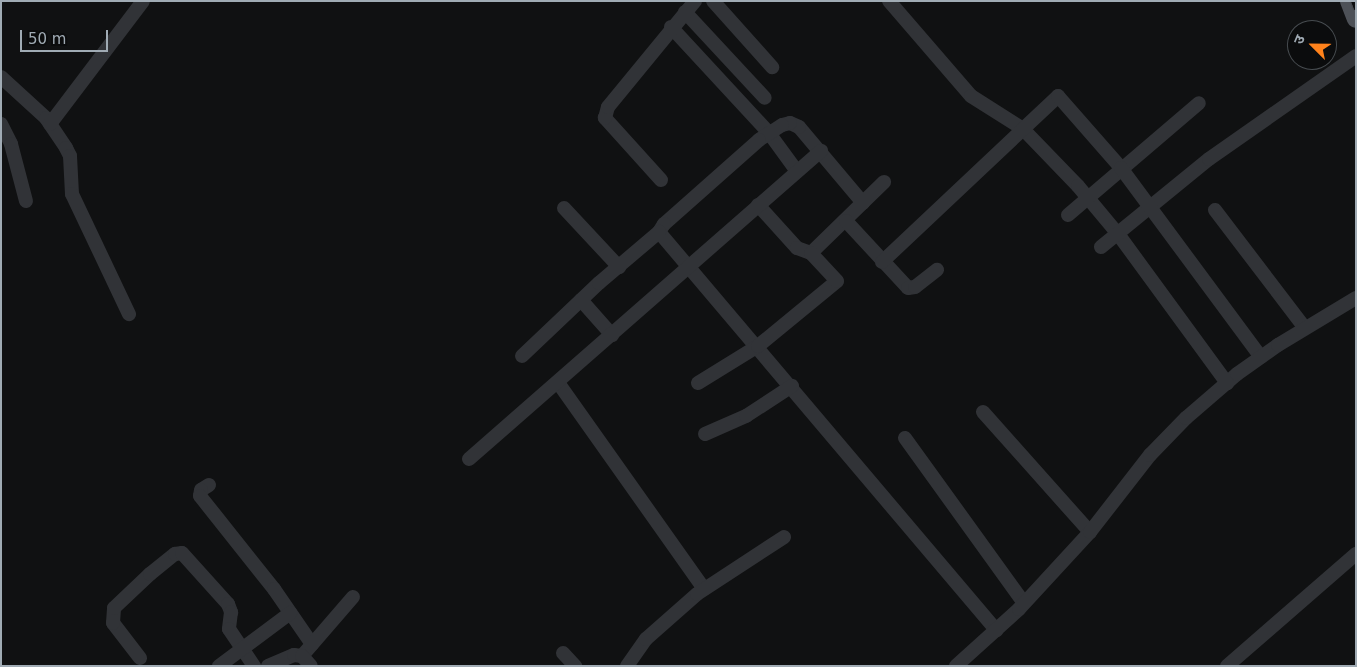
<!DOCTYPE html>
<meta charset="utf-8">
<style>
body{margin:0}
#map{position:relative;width:1357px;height:667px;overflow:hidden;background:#101112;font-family:"DejaVu Sans","Noto Sans Devanagari",sans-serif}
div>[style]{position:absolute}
.minor>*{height:14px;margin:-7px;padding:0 7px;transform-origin:7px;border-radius:7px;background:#313337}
.major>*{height:18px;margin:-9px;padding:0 9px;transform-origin:9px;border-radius:9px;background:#4d5157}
.rail>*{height:5.5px;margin-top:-2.75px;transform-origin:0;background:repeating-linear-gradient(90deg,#0b0c0d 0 11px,#44484c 0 22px);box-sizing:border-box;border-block:1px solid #44484c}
span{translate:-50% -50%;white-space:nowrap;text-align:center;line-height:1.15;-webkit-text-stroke:4.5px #0b0c0d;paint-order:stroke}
.frame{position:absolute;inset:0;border:2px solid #a0abb4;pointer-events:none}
.north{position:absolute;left:1287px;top:20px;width:50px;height:50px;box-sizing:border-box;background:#0b0c0d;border:1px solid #474c50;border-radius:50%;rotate:293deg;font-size:14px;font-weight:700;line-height:20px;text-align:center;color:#a0abb4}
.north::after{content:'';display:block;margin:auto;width:18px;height:22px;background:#ff821b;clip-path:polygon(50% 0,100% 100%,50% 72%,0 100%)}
.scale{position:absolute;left:20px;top:30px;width:88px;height:22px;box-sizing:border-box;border:2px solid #a0abb4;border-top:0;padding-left:6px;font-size:15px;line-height:18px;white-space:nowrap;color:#a0abb4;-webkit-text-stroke:4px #0b0c0d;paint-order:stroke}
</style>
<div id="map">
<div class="minor">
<div style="left:713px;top:1px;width:89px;rotate:48.2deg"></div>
<div style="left:889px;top:1px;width:125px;rotate:49.2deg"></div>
<div style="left:971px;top:96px;width:62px;rotate:32.4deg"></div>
<div style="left:1023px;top:129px;width:79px;rotate:46deg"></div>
<div style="left:1078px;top:186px;width:62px;rotate:50.2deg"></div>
<div style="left:1118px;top:234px;width:185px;rotate:53.8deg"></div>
<div style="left:685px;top:12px;width:117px;rotate:47.1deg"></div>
<div style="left:671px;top:27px;width:144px;rotate:47.2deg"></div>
<div style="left:769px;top:133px;width:46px;rotate:53.9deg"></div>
<div style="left:1px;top:77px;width:61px;rotate:42.3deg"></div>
<div style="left:46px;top:118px;width:36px;rotate:56deg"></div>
<div style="left:66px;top:148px;width:9px;rotate:63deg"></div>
<div style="left:70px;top:156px;width:38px;rotate:87deg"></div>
<div style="left:72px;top:194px;width:133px;rotate:64.6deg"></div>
<div style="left:1px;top:124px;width:22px;rotate:63deg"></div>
<div style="left:11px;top:144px;width:59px;rotate:75.3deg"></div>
<div style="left:50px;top:124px;width:154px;rotate:-52.9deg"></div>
<div style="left:661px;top:180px;width:84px;rotate:-132.1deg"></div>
<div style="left:605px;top:118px;width:11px;rotate:-75deg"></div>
<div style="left:608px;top:107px;width:137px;rotate:-50.6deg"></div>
<div style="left:863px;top:203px;width:99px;rotate:-130.1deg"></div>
<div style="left:799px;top:127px;width:10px;rotate:-156deg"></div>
<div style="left:790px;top:123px;width:8px;rotate:166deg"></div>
<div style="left:782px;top:125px;width:27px;rotate:147deg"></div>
<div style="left:759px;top:140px;width:127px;rotate:138.5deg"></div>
<div style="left:664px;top:224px;width:9px;rotate:122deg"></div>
<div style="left:659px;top:232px;width:522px;rotate:49.74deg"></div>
<div style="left:758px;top:205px;width:58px;rotate:47.8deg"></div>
<div style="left:797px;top:248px;width:15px;rotate:20deg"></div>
<div style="left:811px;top:253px;width:102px;rotate:-44.2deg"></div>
<div style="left:564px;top:208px;width:81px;rotate:47deg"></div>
<div style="left:1215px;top:210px;width:148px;rotate:52.7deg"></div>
<div style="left:1068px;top:215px;width:172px;rotate:-40.5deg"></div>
<div style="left:846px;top:221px;width:91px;rotate:47.2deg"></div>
<div style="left:908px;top:288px;width:7px;rotate:-8deg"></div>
<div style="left:915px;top:287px;width:28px;rotate:-38deg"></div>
<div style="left:1101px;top:247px;width:139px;rotate:-39.2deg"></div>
<div style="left:1209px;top:159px;width:179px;rotate:-35deg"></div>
<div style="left:882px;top:262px;width:242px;rotate:-43.3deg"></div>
<div style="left:1058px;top:96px;width:96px;rotate:48.8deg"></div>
<div style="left:1121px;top:168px;width:235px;rotate:53.5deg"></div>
<div style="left:581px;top:300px;width:47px;rotate:48.5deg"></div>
<div style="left:522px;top:356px;width:106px;rotate:-43.5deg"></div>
<div style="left:599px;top:283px;width:79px;rotate:-40.4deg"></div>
<div style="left:698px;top:383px;width:70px;rotate:-31.7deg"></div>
<div style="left:758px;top:346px;width:102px;rotate:-39.4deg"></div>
<div style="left:837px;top:281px;width:38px;rotate:-133deg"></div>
<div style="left:559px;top:384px;width:251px;rotate:54.7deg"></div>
<div style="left:983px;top:412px;width:161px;rotate:48.3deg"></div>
<div style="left:705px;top:434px;width:45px;rotate:-23.7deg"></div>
<div style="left:746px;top:416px;width:55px;rotate:-33.1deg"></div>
<div style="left:905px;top:438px;width:203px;rotate:54.2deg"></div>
<div style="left:469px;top:459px;width:468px;rotate:-41.2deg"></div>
<div style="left:209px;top:485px;width:9px;rotate:148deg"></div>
<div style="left:201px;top:490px;width:6px;rotate:99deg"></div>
<div style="left:200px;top:496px;width:119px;rotate:51.5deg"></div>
<div style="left:274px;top:589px;width:67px;rotate:55.4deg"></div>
<div style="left:563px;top:653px;width:18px;rotate:47deg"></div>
<div style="left:302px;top:656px;width:78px;rotate:-49.2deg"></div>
<div style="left:140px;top:658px;width:44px;rotate:-127.6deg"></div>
<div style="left:113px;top:623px;width:15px;rotate:-86deg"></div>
<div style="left:114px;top:608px;width:50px;rotate:-43.4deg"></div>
<div style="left:150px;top:574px;width:32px;rotate:-39deg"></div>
<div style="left:175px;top:554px;width:7px;rotate:-8deg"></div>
<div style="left:182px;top:553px;width:69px;rotate:48deg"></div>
<div style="left:228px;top:604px;width:9px;rotate:69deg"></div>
<div style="left:231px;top:612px;width:17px;rotate:97deg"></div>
<div style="left:229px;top:629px;width:45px;rotate:56deg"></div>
<div style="left:219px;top:666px;width:89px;rotate:-36.7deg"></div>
<div style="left:268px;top:666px;width:28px;rotate:-23deg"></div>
<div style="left:294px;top:655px;width:8px;rotate:7deg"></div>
<div style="left:302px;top:656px;width:13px;rotate:48deg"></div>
<div style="left:627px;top:666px;width:33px;rotate:-55deg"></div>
<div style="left:646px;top:639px;width:68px;rotate:-41.4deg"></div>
<div style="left:697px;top:594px;width:104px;rotate:-33.2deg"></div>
<div style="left:956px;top:666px;width:85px;rotate:-42.1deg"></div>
<div style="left:1019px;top:609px;width:105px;rotate:-47.3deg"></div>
<div style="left:1090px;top:532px;width:98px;rotate:-52.1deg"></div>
<div style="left:1150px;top:455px;width:52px;rotate:-45.8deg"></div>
<div style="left:1186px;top:418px;width:67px;rotate:-40.8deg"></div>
<div style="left:1237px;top:374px;width:50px;rotate:-35.3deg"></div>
<div style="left:1278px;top:345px;width:91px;rotate:-31.1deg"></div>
<div style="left:1227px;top:666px;width:171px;rotate:-41deg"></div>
</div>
<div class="major">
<div style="left:1349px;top:1px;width:19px;rotate:69deg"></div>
</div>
<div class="rail">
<div style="left:1353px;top:1px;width:9px;rotate:69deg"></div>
</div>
<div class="frame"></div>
<div class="north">उ</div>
<div class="scale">50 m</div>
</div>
